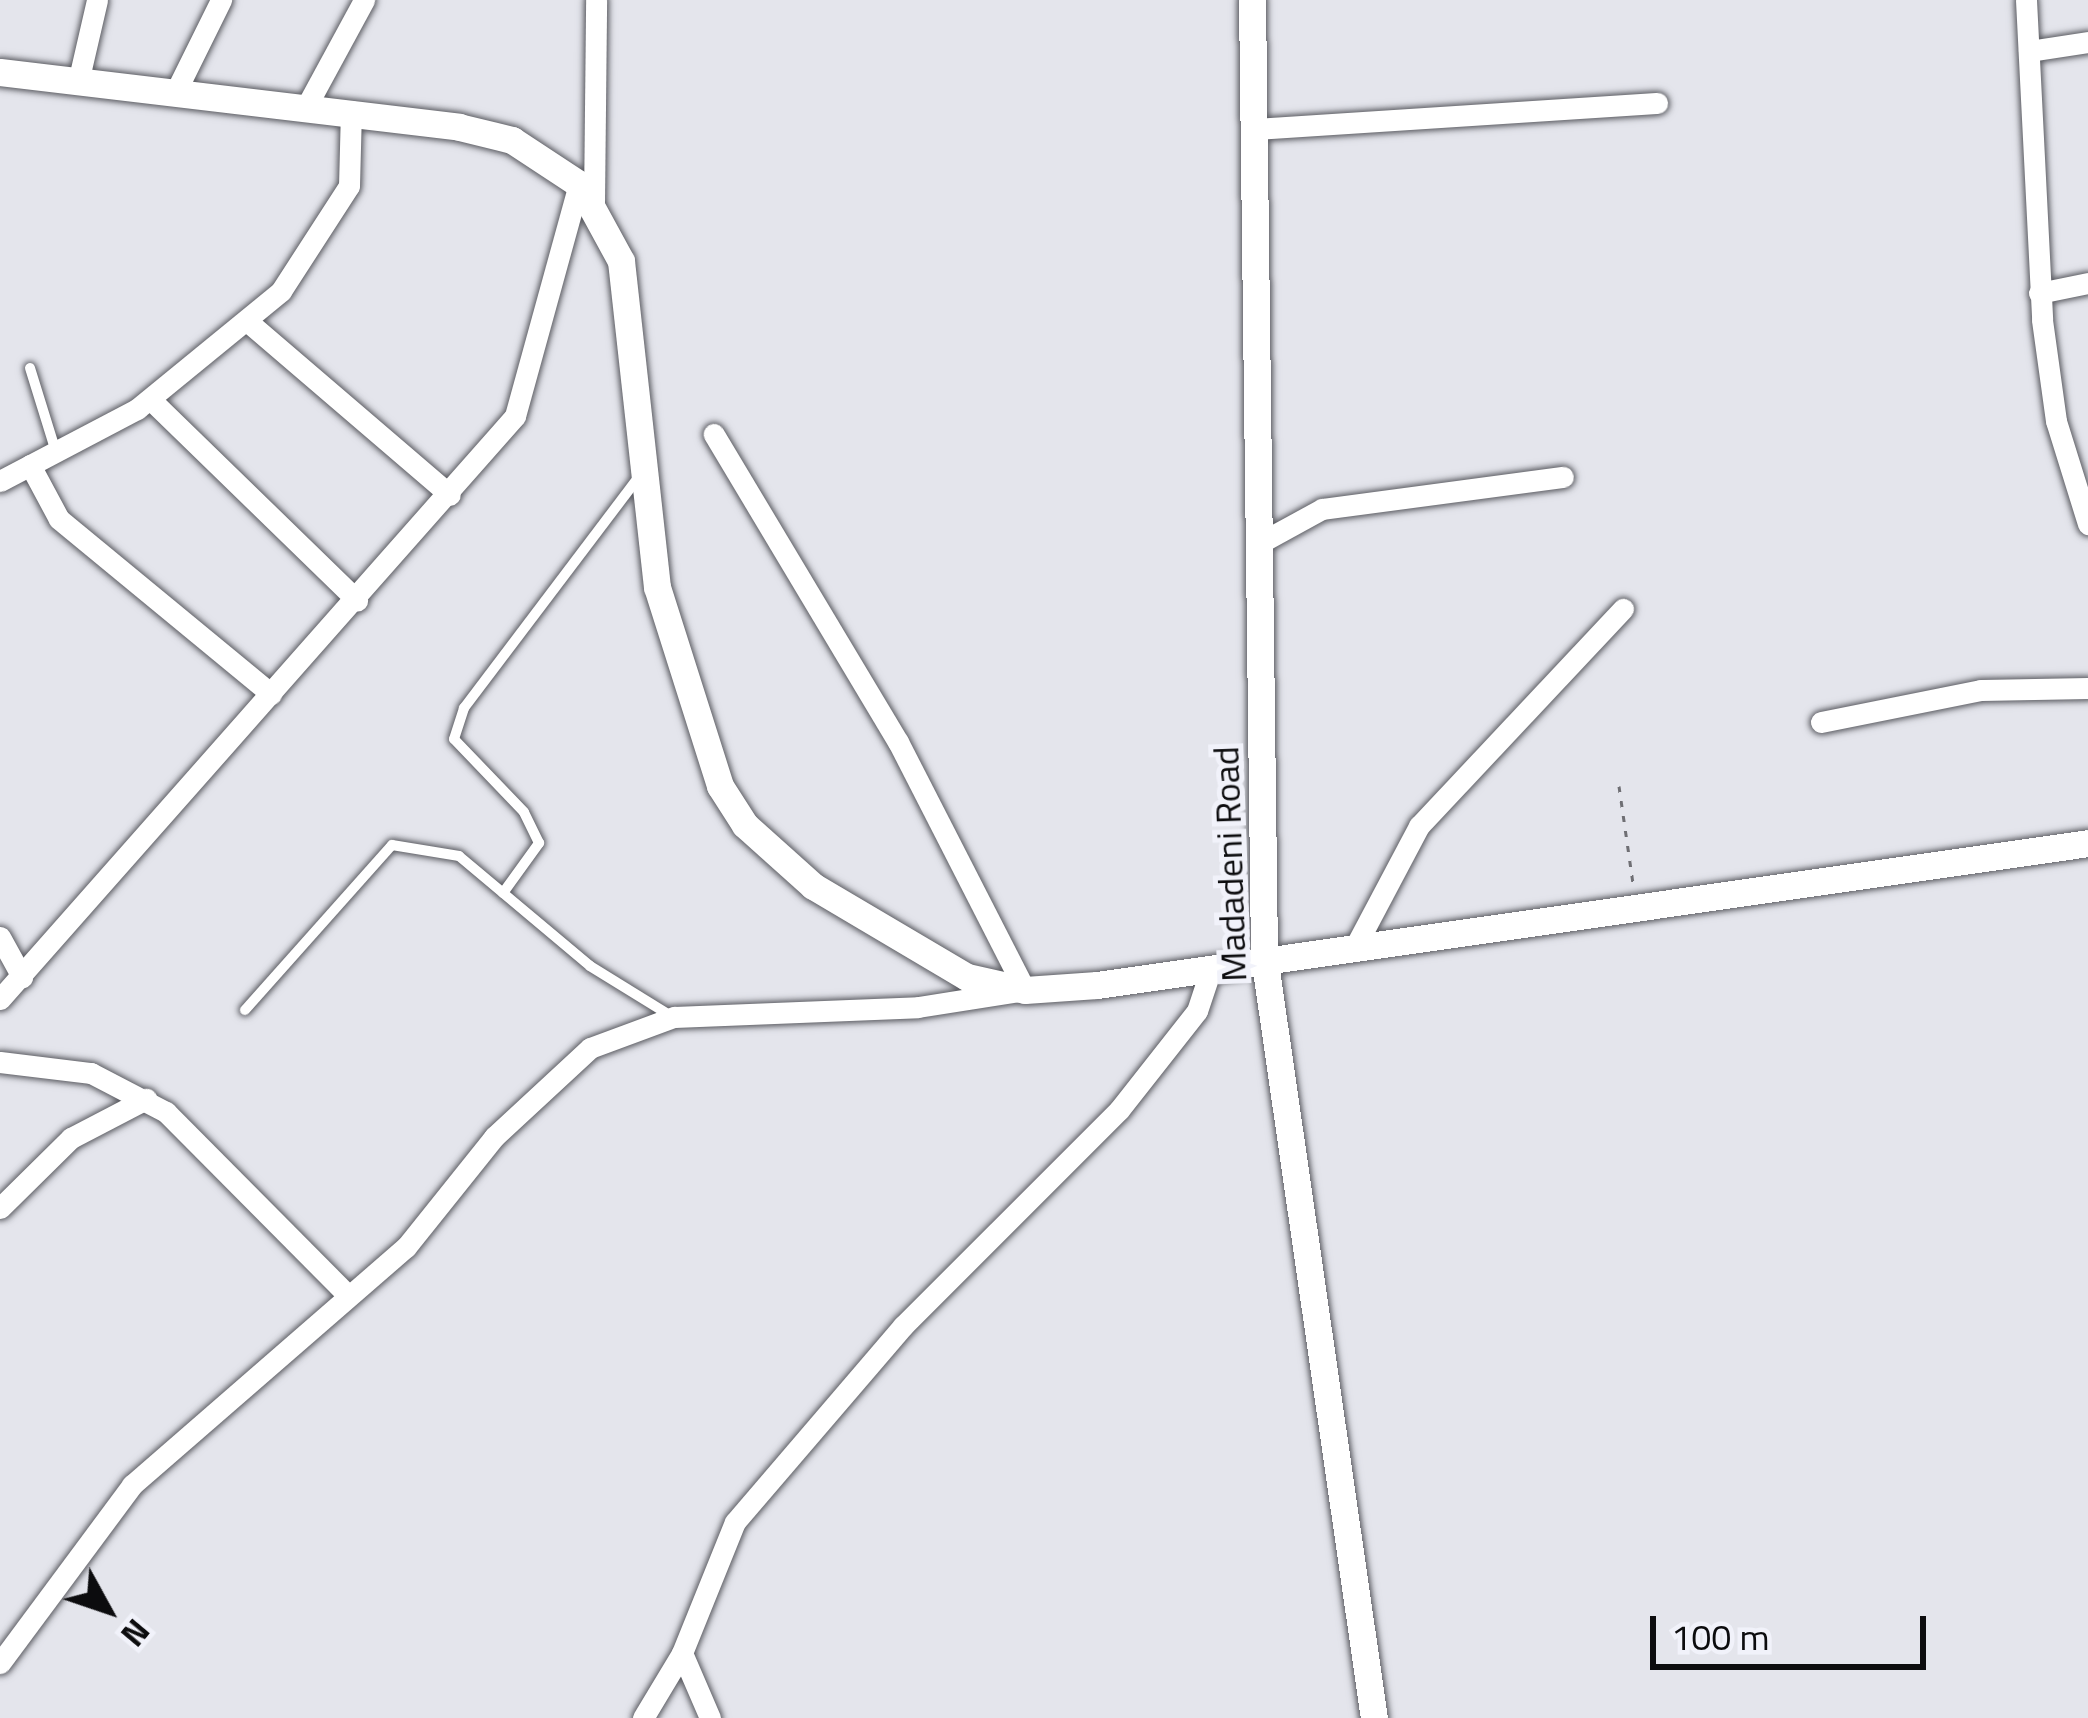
<!DOCTYPE html>
<style>
body{margin:0}
#map{position:relative;width:2088px;height:1718px;overflow:hidden;background:#e4e5ec;font-family:"Titillium Web",sans-serif}
div>[style]{position:absolute}
.path>*{height:3px;margin-top:-1.5px;transform-origin:0;background:repeating-linear-gradient(90deg,#6f6f74 0 6px,transparent 0 15px)}
.roads{filter:drop-shadow(0 0 3px #5b5c62) drop-shadow(0 0 3px #5b5c62)}
.service>*{height:10px;margin:-5px;padding:0 5px;transform-origin:5px;border-radius:5px;background:#fff}
.minor>*{height:21px;margin:-10.5px;padding:0 10.5px;transform-origin:10.5px;border-radius:10.5px;background:#fff}
.tertiary>*{height:27px;margin:-13.5px;padding:0 13.5px;transform-origin:13.5px;border-radius:13.5px;background:#fff}
span{translate:-50% -50%;white-space:nowrap;text-align:center;line-height:1.15;-webkit-text-stroke:10px #f1f2fa;paint-order:stroke}
.street-label{font-size:36px;color:#0c0c0e}
.north{position:absolute;left:48px;top:1550px;width:120px;height:120px;-webkit-text-stroke:9px #f1f2fa;paint-order:stroke;rotate:130deg;font-size:33px;font-weight:700;line-height:48px;text-align:center;color:#0c0c0e}
.north::after{content:'';display:block;margin:auto;width:42px;height:54px;background:#0c0c0e;clip-path:polygon(50% 0,100% 100%,50% 72%,0 100%)}
.scale{position:absolute;left:1650px;top:1616px;width:276px;height:54px;box-sizing:border-box;border:6px solid #0c0c0e;border-top:0;padding-left:15px;font-size:36px;line-height:42px;white-space:nowrap;color:#0c0c0e;-webkit-text-stroke:9px #f1f2fa;paint-order:stroke}
</style>
<div id="map">
<div class="path">
<div style="left:1619px;top:786px;width:98px;rotate:81.8deg"></div>
</div>
<div class="roads">
<div class="service">
<div style="left:30px;top:368px;width:88px;rotate:72.8deg"></div>
<div style="left:503px;top:893px;width:62px;rotate:-54.2deg"></div>
<div style="left:539px;top:843px;width:34px;rotate:-116deg"></div>
<div style="left:524px;top:812px;width:101px;rotate:-133.8deg"></div>
<div style="left:454px;top:739px;width:33px;rotate:-72deg"></div>
<div style="left:464px;top:708px;width:292px;rotate:-52.9deg"></div>
<div style="left:245px;top:1010px;width:221px;rotate:-48.3deg"></div>
<div style="left:392px;top:845px;width:68px;rotate:9.3deg"></div>
<div style="left:459px;top:856px;width:171px;rotate:40deg"></div>
<div style="left:590px;top:966px;width:95px;rotate:31.7deg"></div>
</div>
<div class="minor">
<div style="left:2026px;top:0;width:320px;rotate:87.1deg"></div>
<div style="left:2042px;top:320px;width:102px;rotate:82.1deg"></div>
<div style="left:2056px;top:421px;width:108px;rotate:72.7deg"></div>
<div style="left:2029px;top:51px;width:60px;rotate:-8.7deg"></div>
<div style="left:79px;top:78px;width:80px;rotate:-77deg"></div>
<div style="left:176px;top:91px;width:102px;rotate:-63.7deg"></div>
<div style="left:306px;top:107px;width:122px;rotate:-61.5deg"></div>
<div style="left:1254px;top:129px;width:404px;rotate:-3.7deg"></div>
<div style="left:594px;top:204px;width:204px;rotate:-89.4deg"></div>
<div style="left:2039px;top:293px;width:50px;rotate:-11.5deg"></div>
<div style="left:247px;top:321px;width:267px;rotate:40.6deg"></div>
<div style="left:150px;top:399px;width:289px;rotate:44.2deg"></div>
<div style="left:30px;top:465px;width:61px;rotate:61.8deg"></div>
<div style="left:59px;top:519px;width:275px;rotate:39.5deg"></div>
<div style="left:0;top:481px;width:155px;rotate:-27.7deg"></div>
<div style="left:137px;top:409px;width:186px;rotate:-39.3deg"></div>
<div style="left:281px;top:291px;width:125px;rotate:-57.1deg"></div>
<div style="left:349px;top:186px;width:75px;rotate:-88.5deg"></div>
<div style="left:1258px;top:544px;width:73px;rotate:-28.7deg"></div>
<div style="left:1322px;top:509px;width:243px;rotate:-7.6deg"></div>
<div style="left:1821px;top:722px;width:163px;rotate:-11.3deg"></div>
<div style="left:1981px;top:690px;width:107px;rotate:-1.1deg"></div>
<div style="left:0;top:937px;width:46px;rotate:61.2deg"></div>
<div style="left:1356px;top:945px;width:135px;rotate:-62.1deg"></div>
<div style="left:1419px;top:826px;width:298px;rotate:-46.8deg"></div>
<div style="left:0;top:999px;width:778px;rotate:-48.54deg"></div>
<div style="left:515px;top:416px;width:241px;rotate:-74.6deg"></div>
<div style="left:0;top:1062px;width:92px;rotate:6.9deg"></div>
<div style="left:91px;top:1073px;width:85px;rotate:27.5deg"></div>
<div style="left:166px;top:1112px;width:257px;rotate:45.2deg"></div>
<div style="left:0;top:1208px;width:100px;rotate:-44.6deg"></div>
<div style="left:71px;top:1138px;width:85px;rotate:-27.5deg"></div>
<div style="left:682px;top:1653px;width:71px;rotate:66.7deg"></div>
<div style="left:0;top:1663px;width:222px;rotate:-53.4deg"></div>
<div style="left:132px;top:1485px;width:363px;rotate:-41deg"></div>
<div style="left:406px;top:1247px;width:141px;rotate:-51.3deg"></div>
<div style="left:494px;top:1137px;width:131px;rotate:-42.8deg"></div>
<div style="left:590px;top:1048px;width:90px;rotate:-20.3deg"></div>
<div style="left:674px;top:1017px;width:244px;rotate:-2.3deg"></div>
<div style="left:918px;top:1007px;width:108px;rotate:-9deg"></div>
<div style="left:1025px;top:990px;width:279px;rotate:-117.1deg"></div>
<div style="left:898px;top:742px;width:359px;rotate:-120.9deg"></div>
<div style="left:643px;top:1718px;width:76px;rotate:-59deg"></div>
<div style="left:682px;top:1653px;width:141px;rotate:-68deg"></div>
<div style="left:735px;top:1522px;width:258px;rotate:-49.4deg"></div>
<div style="left:903px;top:1326px;width:305px;rotate:-45deg"></div>
<div style="left:1119px;top:1110px;width:126px;rotate:-51.8deg"></div>
<div style="left:1197px;top:1011px;width:47px;rotate:-71.6deg"></div>
</div>
<div class="tertiary">
<div style="left:1252px;top:0;width:956px;rotate:89.28deg"></div>
<div style="left:1264px;top:956px;width:770px;rotate:81.79deg"></div>
<div style="left:0;top:72px;width:462px;rotate:6.8deg"></div>
<div style="left:459px;top:127px;width:55px;rotate:13.8deg"></div>
<div style="left:512px;top:140px;width:80px;rotate:33.3deg"></div>
<div style="left:579px;top:184px;width:88px;rotate:61.4deg"></div>
<div style="left:621px;top:261px;width:328px;rotate:83.7deg"></div>
<div style="left:657px;top:587px;width:209px;rotate:72.4deg"></div>
<div style="left:720px;top:786px;width:46px;rotate:57.3deg"></div>
<div style="left:745px;top:825px;width:91px;rotate:41.9deg"></div>
<div style="left:813px;top:886px;width:179px;rotate:30.6deg"></div>
<div style="left:967px;top:977px;width:59px;rotate:12.6deg"></div>
<div style="left:1025px;top:990px;width:72px;rotate:-4deg"></div>
<div style="left:1097px;top:985px;width:1001px;rotate:-8.15deg"></div>
</div>
</div>
<div class="street-label">
<span style="left:1229px;top:864px;rotate:-92deg">Madadeni Road</span>
</div>
<div class="north">N</div>
<div class="scale">100 m</div>
</div>
